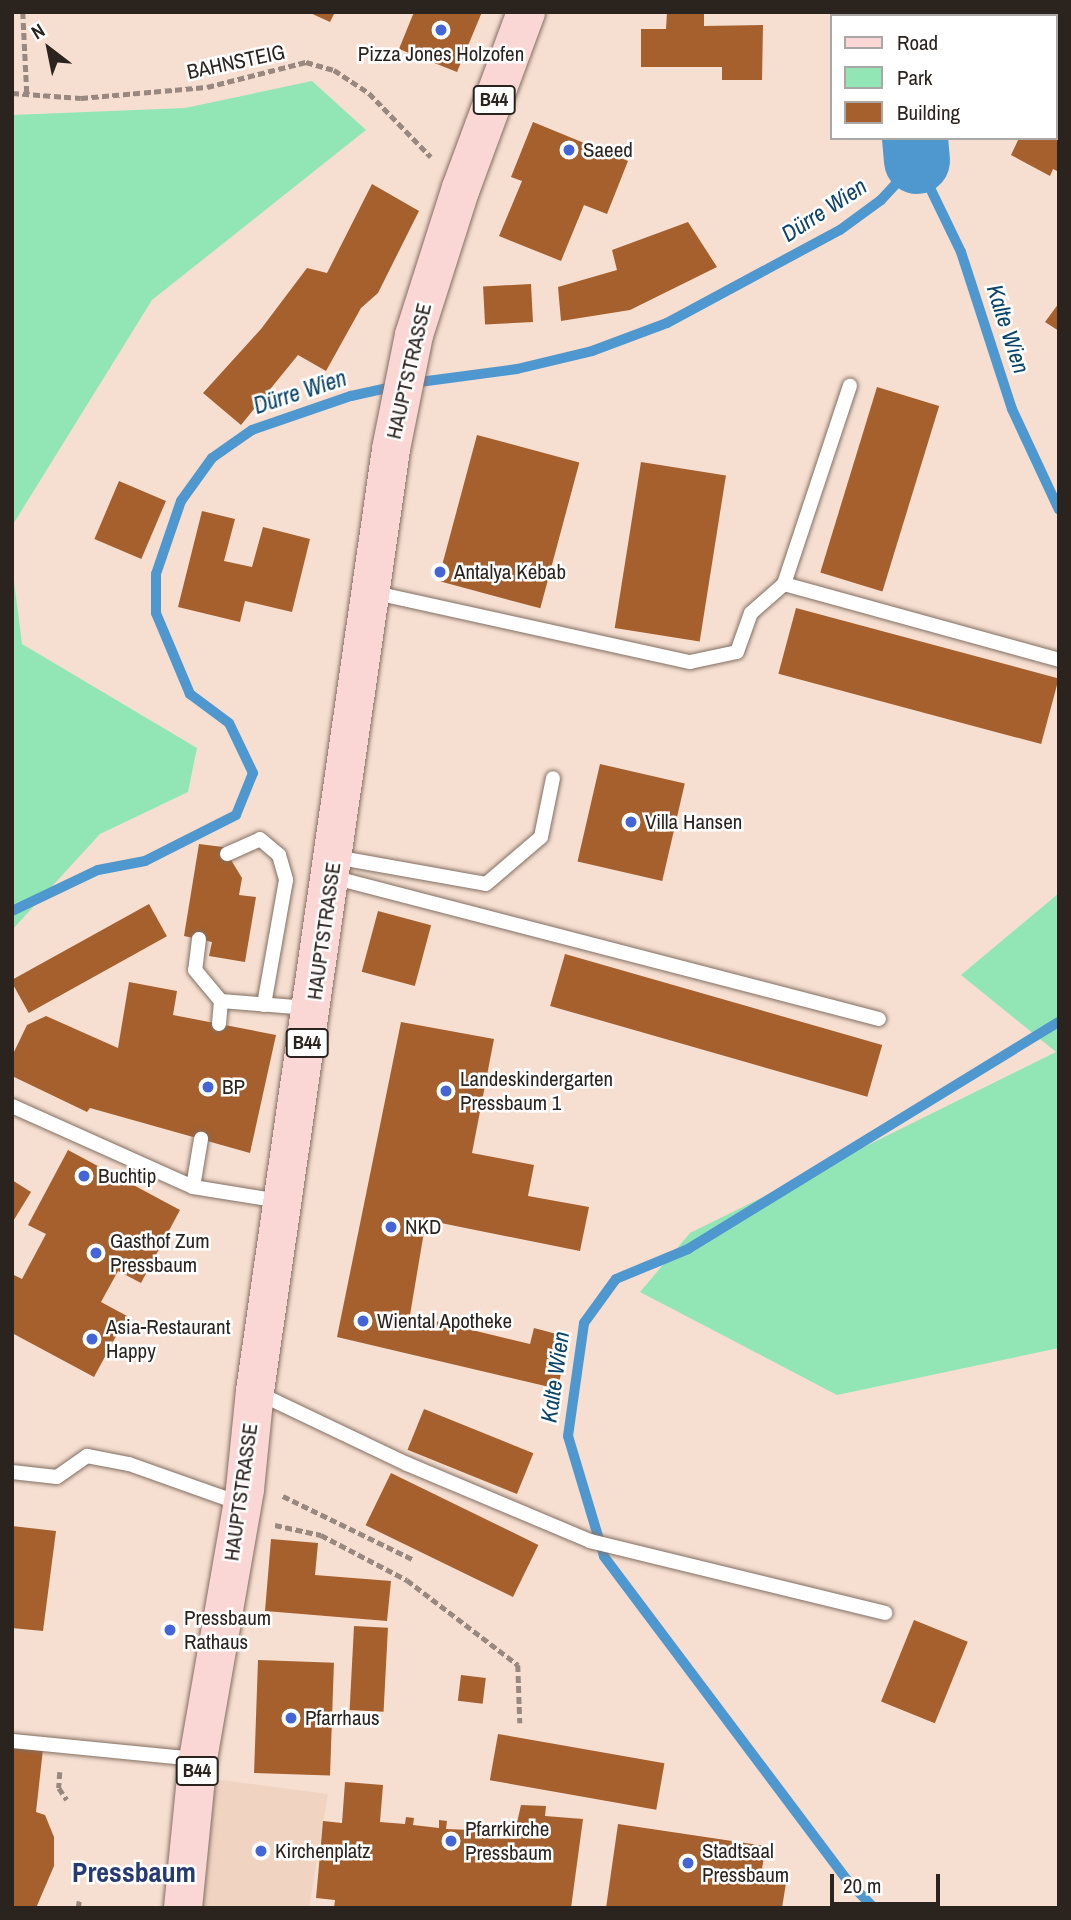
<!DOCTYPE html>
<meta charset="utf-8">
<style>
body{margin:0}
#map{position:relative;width:1071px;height:1920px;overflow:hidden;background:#f6dfd1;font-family:"Archivo Narrow",sans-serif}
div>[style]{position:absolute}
.built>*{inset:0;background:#f0d3c1}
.green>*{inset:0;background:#92e6b6}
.stream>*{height:10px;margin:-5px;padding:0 5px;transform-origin:5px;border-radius:5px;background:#4f98cf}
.river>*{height:66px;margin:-33px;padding:0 33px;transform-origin:33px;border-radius:33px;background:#4f98cf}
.building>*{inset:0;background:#a5602e;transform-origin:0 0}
.path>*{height:4.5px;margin-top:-2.25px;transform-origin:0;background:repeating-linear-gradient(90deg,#98887f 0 7px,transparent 0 10.5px)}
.roads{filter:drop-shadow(0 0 2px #826f62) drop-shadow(0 0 2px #826f62)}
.service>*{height:14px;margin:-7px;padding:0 7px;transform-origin:7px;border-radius:7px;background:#fff}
.primary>*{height:38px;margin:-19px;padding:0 19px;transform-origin:19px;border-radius:19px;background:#fad6d4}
.dots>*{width:19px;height:19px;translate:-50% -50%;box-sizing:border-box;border:4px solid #fff;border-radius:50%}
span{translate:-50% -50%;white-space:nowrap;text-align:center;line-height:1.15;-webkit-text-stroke:5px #fff;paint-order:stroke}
.shield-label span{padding:2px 5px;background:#fff;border:2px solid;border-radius:5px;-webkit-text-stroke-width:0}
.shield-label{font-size:19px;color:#2b231e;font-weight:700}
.poi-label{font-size:21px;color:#2b231e}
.left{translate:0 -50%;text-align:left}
.street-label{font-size:21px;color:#2b231e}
.water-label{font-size:23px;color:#0a4469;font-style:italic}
.district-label{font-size:28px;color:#273a73;font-weight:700}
.frame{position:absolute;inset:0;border:14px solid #2b231e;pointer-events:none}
.legend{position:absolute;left:830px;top:14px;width:228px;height:126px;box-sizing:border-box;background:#fff;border:2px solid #aaa7a5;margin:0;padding:9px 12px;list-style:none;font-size:21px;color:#2b231e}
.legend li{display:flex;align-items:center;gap:14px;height:35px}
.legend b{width:35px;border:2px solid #aaa7a5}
.north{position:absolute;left:14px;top:14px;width:70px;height:70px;-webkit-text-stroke:5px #fff;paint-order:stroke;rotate:328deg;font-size:19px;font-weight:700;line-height:28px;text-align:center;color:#2b231e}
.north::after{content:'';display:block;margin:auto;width:24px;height:32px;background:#2b231e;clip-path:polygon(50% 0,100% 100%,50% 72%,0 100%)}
.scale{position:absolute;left:830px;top:1874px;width:110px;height:32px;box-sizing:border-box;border:4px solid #2b231e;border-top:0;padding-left:9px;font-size:21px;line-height:24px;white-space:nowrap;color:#2b231e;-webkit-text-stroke:5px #fff;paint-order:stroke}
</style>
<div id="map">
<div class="built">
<div style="clip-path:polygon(213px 1779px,328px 1794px,309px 1908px,198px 1908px)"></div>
</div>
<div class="green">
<div style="clip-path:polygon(312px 81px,366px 130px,152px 300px,12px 526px,12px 115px,185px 108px)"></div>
<div style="clip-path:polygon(12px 566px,22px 644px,197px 748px,188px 792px,100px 834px,12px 930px)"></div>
<div style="clip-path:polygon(1059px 893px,1059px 1348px,837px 1395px,640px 1292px,690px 1233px,1056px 1052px,961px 975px)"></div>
</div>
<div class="stream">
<div style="left:412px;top:383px;width:106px;rotate:-7.6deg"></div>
<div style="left:517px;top:369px;width:77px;rotate:-13.5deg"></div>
<div style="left:592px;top:351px;width:80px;rotate:-20.5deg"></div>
<div style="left:667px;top:323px;width:196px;rotate:-28.3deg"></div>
<div style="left:840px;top:230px;width:51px;rotate:-36.2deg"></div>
<div style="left:881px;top:200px;width:53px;rotate:-47.3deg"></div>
<div style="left:917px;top:161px;width:101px;rotate:64.2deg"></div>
<div style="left:961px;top:252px;width:165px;rotate:72deg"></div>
<div style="left:1012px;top:409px;width:111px;rotate:65deg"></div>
<div style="left:12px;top:911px;width:95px;rotate:-25.5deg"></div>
<div style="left:98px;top:870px;width:48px;rotate:-10.8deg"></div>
<div style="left:145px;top:861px;width:102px;rotate:-26.8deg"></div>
<div style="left:236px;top:815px;width:45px;rotate:-68deg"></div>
<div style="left:253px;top:773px;width:55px;rotate:-115.6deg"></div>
<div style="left:229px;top:723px;width:49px;rotate:-143.4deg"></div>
<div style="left:190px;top:694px;width:88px;rotate:-112.8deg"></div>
<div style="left:156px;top:613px;width:39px;rotate:-90deg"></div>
<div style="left:156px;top:574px;width:77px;rotate:-71.1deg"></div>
<div style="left:181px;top:501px;width:53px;rotate:-54.2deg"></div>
<div style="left:212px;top:458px;width:49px;rotate:-35deg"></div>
<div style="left:252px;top:430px;width:105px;rotate:-19deg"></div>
<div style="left:351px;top:396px;width:47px;rotate:-12.3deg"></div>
<div style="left:874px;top:1908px;width:39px;rotate:-134deg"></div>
<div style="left:847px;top:1880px;width:405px;rotate:-126.9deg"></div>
<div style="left:604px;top:1556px;width:125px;rotate:-106.7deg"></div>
<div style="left:568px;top:1436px;width:114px;rotate:-81.9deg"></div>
<div style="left:584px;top:1323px;width:54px;rotate:-54deg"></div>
<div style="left:616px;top:1279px;width:78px;rotate:-22.6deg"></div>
<div style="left:688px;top:1249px;width:435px;rotate:-31.5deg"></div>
</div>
<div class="river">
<div style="left:906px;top:12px;width:4px;rotate:90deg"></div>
<div style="left:915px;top:138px;width:23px;rotate:85deg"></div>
</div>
<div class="building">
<div style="clip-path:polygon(308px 12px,335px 12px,330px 22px)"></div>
<div style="clip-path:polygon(414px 12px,482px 12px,457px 72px,399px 49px)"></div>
<div style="clip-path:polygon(667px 12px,704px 12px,704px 26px,763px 25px,762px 80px,722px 80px,722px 67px,641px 67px,641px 29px,666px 29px)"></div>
<div style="clip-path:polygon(945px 12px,1023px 12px,944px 16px)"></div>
<div style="clip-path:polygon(1055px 113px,1059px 172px,1053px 169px,1050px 176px,1011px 155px,1019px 138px,1055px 138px)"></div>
<div style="clip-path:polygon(533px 122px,628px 161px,607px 214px,584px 205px,561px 261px,499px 236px,522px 181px,511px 177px)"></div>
<div style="clip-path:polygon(372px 184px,419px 211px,378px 293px,361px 308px,326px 371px,298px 355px,241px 425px,203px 393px,261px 329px,307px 268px,327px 273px)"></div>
<div style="clip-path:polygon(688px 222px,717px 267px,630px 310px,561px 321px,558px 287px,617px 270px,612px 250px)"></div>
<div style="left:531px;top:284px;width:38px;height:48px;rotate:87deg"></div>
<div style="clip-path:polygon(1059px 303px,1059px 331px,1045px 322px)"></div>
<div style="left:877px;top:387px;width:65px;height:194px;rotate:17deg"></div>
<div style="left:477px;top:435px;width:106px;height:151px;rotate:15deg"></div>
<div style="left:641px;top:462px;width:86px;height:168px;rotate:9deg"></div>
<div style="left:119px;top:481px;width:51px;height:63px;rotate:23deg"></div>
<div style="clip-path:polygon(202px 511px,235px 519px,224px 561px,252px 567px,263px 527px,310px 539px,292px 612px,245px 601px,240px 622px,178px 607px)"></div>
<div style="left:796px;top:608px;width:272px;height:68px;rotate:15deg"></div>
<div style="left:600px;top:764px;width:87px;height:100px;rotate:13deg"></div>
<div style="clip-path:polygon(199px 844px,223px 847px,242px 878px,239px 895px,256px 897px,245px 962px,209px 956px,212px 942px,184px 936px)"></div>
<div style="left:149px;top:904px;width:37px;height:158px;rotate:61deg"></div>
<div style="left:378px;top:911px;width:55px;height:63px;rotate:15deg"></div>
<div style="left:565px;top:954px;width:330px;height:54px;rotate:16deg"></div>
<div style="clip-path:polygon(129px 982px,177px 991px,173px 1015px,276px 1035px,250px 1153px,90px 1108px,87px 1112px,12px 1076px,12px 1056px,27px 1025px,46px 1016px,118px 1048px)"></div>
<div style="clip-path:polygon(401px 1022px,494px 1039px,472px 1153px,534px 1165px,528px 1196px,589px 1207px,580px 1251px,426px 1220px,410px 1315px,530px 1344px,534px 1328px,568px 1337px,558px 1389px,337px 1337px)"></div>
<div style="clip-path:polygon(68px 1150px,180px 1210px,141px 1283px,118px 1271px,101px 1302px,127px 1316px,94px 1377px,12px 1333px,12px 1274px,22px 1279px,46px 1234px,28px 1225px)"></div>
<div style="clip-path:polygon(12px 1180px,31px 1192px,12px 1223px)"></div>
<div style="left:424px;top:1409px;width:118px;height:44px;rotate:22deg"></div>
<div style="left:391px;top:1473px;width:164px;height:58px;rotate:26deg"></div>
<div style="clip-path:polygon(12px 1526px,56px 1531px,43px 1631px,12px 1628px)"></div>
<div style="clip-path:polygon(271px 1539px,318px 1543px,315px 1575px,391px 1581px,387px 1621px,265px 1611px)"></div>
<div style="left:914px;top:1620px;width:58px;height:88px;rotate:22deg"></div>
<div style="left:354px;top:1626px;width:34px;height:84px;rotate:3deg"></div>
<div style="left:258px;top:1660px;width:76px;height:113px;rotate:2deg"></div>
<div style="left:461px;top:1675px;width:25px;height:26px;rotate:7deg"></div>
<div style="left:498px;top:1734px;width:169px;height:47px;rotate:10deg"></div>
<div style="clip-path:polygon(12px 1745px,43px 1749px,36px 1812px,45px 1815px,54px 1837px,54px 1866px,36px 1908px,12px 1908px)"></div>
<div style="clip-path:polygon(345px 1782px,383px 1785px,380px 1822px,405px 1824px,406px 1817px,414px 1818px,413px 1825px,439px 1828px,439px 1820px,447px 1821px,446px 1829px,471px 1830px,472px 1823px,516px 1827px,521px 1805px,546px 1806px,545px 1816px,583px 1819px,571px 1908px,334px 1908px,335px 1900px,316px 1898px,323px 1821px,342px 1823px)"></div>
<div style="clip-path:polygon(618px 1824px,766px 1846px,760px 1880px,786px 1883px,782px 1908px,606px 1908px)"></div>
</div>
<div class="path">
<div style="left:23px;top:12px;width:82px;rotate:87.2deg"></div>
<div style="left:12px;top:93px;width:69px;rotate:4.1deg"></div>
<div style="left:81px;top:98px;width:126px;rotate:-5deg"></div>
<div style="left:207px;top:87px;width:102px;rotate:-14.2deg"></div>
<div style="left:306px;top:62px;width:29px;rotate:16deg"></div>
<div style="left:334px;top:70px;width:42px;rotate:33.3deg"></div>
<div style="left:369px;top:93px;width:89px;rotate:45.9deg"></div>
<div style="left:283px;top:1496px;width:146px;rotate:26deg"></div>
<div style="left:275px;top:1525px;width:47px;rotate:12.3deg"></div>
<div style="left:321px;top:1535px;width:97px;rotate:27.6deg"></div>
<div style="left:407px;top:1580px;width:140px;rotate:37.4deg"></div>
<div style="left:518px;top:1665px;width:58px;rotate:88deg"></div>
<div style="left:60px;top:1772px;width:16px;rotate:94deg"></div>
<div style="left:59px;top:1788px;width:14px;rotate:56deg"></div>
<div style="left:104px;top:1871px;width:46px;rotate:6.2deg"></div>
<div style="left:78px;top:1908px;width:7px;rotate:-82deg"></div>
</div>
<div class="roads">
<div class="service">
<div style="left:784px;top:584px;width:209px;rotate:-71.6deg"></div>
<div style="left:371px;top:592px;width:327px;rotate:12.4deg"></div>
<div style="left:690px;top:662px;width:48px;rotate:-12deg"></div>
<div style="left:737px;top:652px;width:41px;rotate:-70.3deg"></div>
<div style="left:751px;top:613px;width:44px;rotate:-41.3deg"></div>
<div style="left:784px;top:584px;width:285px;rotate:15.4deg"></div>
<div style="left:227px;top:854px;width:36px;rotate:-24deg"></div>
<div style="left:260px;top:839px;width:25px;rotate:40deg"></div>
<div style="left:279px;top:855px;width:26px;rotate:74deg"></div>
<div style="left:286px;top:880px;width:127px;rotate:100deg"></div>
<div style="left:335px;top:857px;width:153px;rotate:10.1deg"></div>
<div style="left:486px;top:884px;width:72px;rotate:-40.5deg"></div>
<div style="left:541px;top:837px;width:60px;rotate:-78.5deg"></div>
<div style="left:332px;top:877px;width:565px;rotate:14.55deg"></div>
<div style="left:199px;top:939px;width:31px;rotate:97deg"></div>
<div style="left:195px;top:970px;width:40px;rotate:50deg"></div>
<div style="left:219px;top:1024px;width:23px;rotate:-85deg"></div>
<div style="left:221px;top:1001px;width:87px;rotate:4.6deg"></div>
<div style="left:12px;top:1106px;width:198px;rotate:24.1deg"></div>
<div style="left:193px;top:1187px;width:87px;rotate:9.2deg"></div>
<div style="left:193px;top:1187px;width:49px;rotate:-80.5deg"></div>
<div style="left:258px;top:1393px;width:165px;rotate:25.5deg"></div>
<div style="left:407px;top:1464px;width:199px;rotate:22.8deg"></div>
<div style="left:590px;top:1541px;width:304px;rotate:13.7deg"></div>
<div style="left:12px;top:1472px;width:45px;rotate:6.3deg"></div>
<div style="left:57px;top:1477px;width:37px;rotate:-35deg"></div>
<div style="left:87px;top:1456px;width:43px;rotate:10.8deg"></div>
<div style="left:129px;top:1464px;width:120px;rotate:19.5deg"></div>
<div style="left:12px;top:1741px;width:185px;rotate:5.6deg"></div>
</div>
<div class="primary">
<div style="left:183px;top:1908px;width:150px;rotate:-84.3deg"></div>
<div style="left:198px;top:1759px;width:274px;rotate:-80.1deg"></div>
<div style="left:245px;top:1489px;width:99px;rotate:-84.2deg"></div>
<div style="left:255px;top:1391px;width:952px;rotate:-81.78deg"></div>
<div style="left:391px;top:449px;width:116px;rotate:-78.6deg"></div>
<div style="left:414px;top:335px;width:154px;rotate:-72.3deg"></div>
<div style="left:461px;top:188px;width:188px;rotate:-69.7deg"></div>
</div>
</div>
<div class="dots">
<div style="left:441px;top:30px;background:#4365d8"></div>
<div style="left:569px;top:150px;background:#4365d8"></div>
<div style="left:440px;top:572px;background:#4365d8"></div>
<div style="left:631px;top:822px;background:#4365d8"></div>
<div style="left:208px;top:1087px;background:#4365d8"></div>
<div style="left:446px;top:1091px;background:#4365d8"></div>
<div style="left:84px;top:1176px;background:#4365d8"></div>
<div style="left:391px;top:1227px;background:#4365d8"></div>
<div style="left:96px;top:1253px;background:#4365d8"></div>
<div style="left:363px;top:1321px;background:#4365d8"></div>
<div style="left:92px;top:1339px;background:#4365d8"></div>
<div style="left:170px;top:1630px;background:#4365d8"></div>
<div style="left:291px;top:1718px;background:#4365d8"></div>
<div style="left:451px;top:1841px;background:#4365d8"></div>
<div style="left:261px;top:1851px;background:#4365d8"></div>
<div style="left:688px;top:1863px;background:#4365d8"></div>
</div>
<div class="shield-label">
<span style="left:494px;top:100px">B44</span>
<span style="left:307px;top:1043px">B44</span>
<span style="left:197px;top:1771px">B44</span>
</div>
<div class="poi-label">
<span style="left:441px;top:54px">Pizza Jones Holzofen</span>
<span class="left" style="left:583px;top:150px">Saeed</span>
<span class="left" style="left:454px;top:572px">Antalya Kebab</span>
<span class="left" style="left:645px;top:822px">Villa Hansen</span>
<span class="left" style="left:460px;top:1091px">Landeskindergarten<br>Pressbaum 1</span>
<span class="left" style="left:222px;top:1087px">BP</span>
<span class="left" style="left:98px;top:1176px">Buchtip</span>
<span class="left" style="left:405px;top:1227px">NKD</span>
<span class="left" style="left:110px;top:1253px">Gasthof Zum<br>Pressbaum</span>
<span class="left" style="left:377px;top:1321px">Wiental Apotheke</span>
<span class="left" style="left:106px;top:1339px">Asia-Restaurant<br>Happy</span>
<span class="left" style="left:184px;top:1630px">Pressbaum<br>Rathaus</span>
<span class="left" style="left:305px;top:1718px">Pfarrhaus</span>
<span class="left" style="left:465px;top:1841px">Pfarrkirche<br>Pressbaum</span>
<span class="left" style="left:275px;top:1851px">Kirchenplatz</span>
<span class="left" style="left:702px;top:1863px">Stadtsaal<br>Pressbaum</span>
</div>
<div class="street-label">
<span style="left:236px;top:62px;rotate:-12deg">BAHNSTEIG</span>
<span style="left:409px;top:371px;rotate:-77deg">HAUPTSTRASSE</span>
<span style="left:324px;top:931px;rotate:-82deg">HAUPTSTRASSE</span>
<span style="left:241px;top:1492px;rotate:-82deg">HAUPTSTRASSE</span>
</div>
<div class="water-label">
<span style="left:824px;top:210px;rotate:-33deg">Dürre Wien</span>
<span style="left:1008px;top:329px;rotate:72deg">Kalte Wien</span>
<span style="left:300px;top:392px;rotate:-18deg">Dürre Wien</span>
<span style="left:555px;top:1377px;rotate:-82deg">Kalte Wien</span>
</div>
<div class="district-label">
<span style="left:134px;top:1872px">Pressbaum</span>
</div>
<div class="frame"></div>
<ul class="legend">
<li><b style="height:9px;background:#fad6d4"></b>Road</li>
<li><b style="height:19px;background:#92e6b6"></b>Park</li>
<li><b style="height:19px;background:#a5602e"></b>Building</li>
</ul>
<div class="north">N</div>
<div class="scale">20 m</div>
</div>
